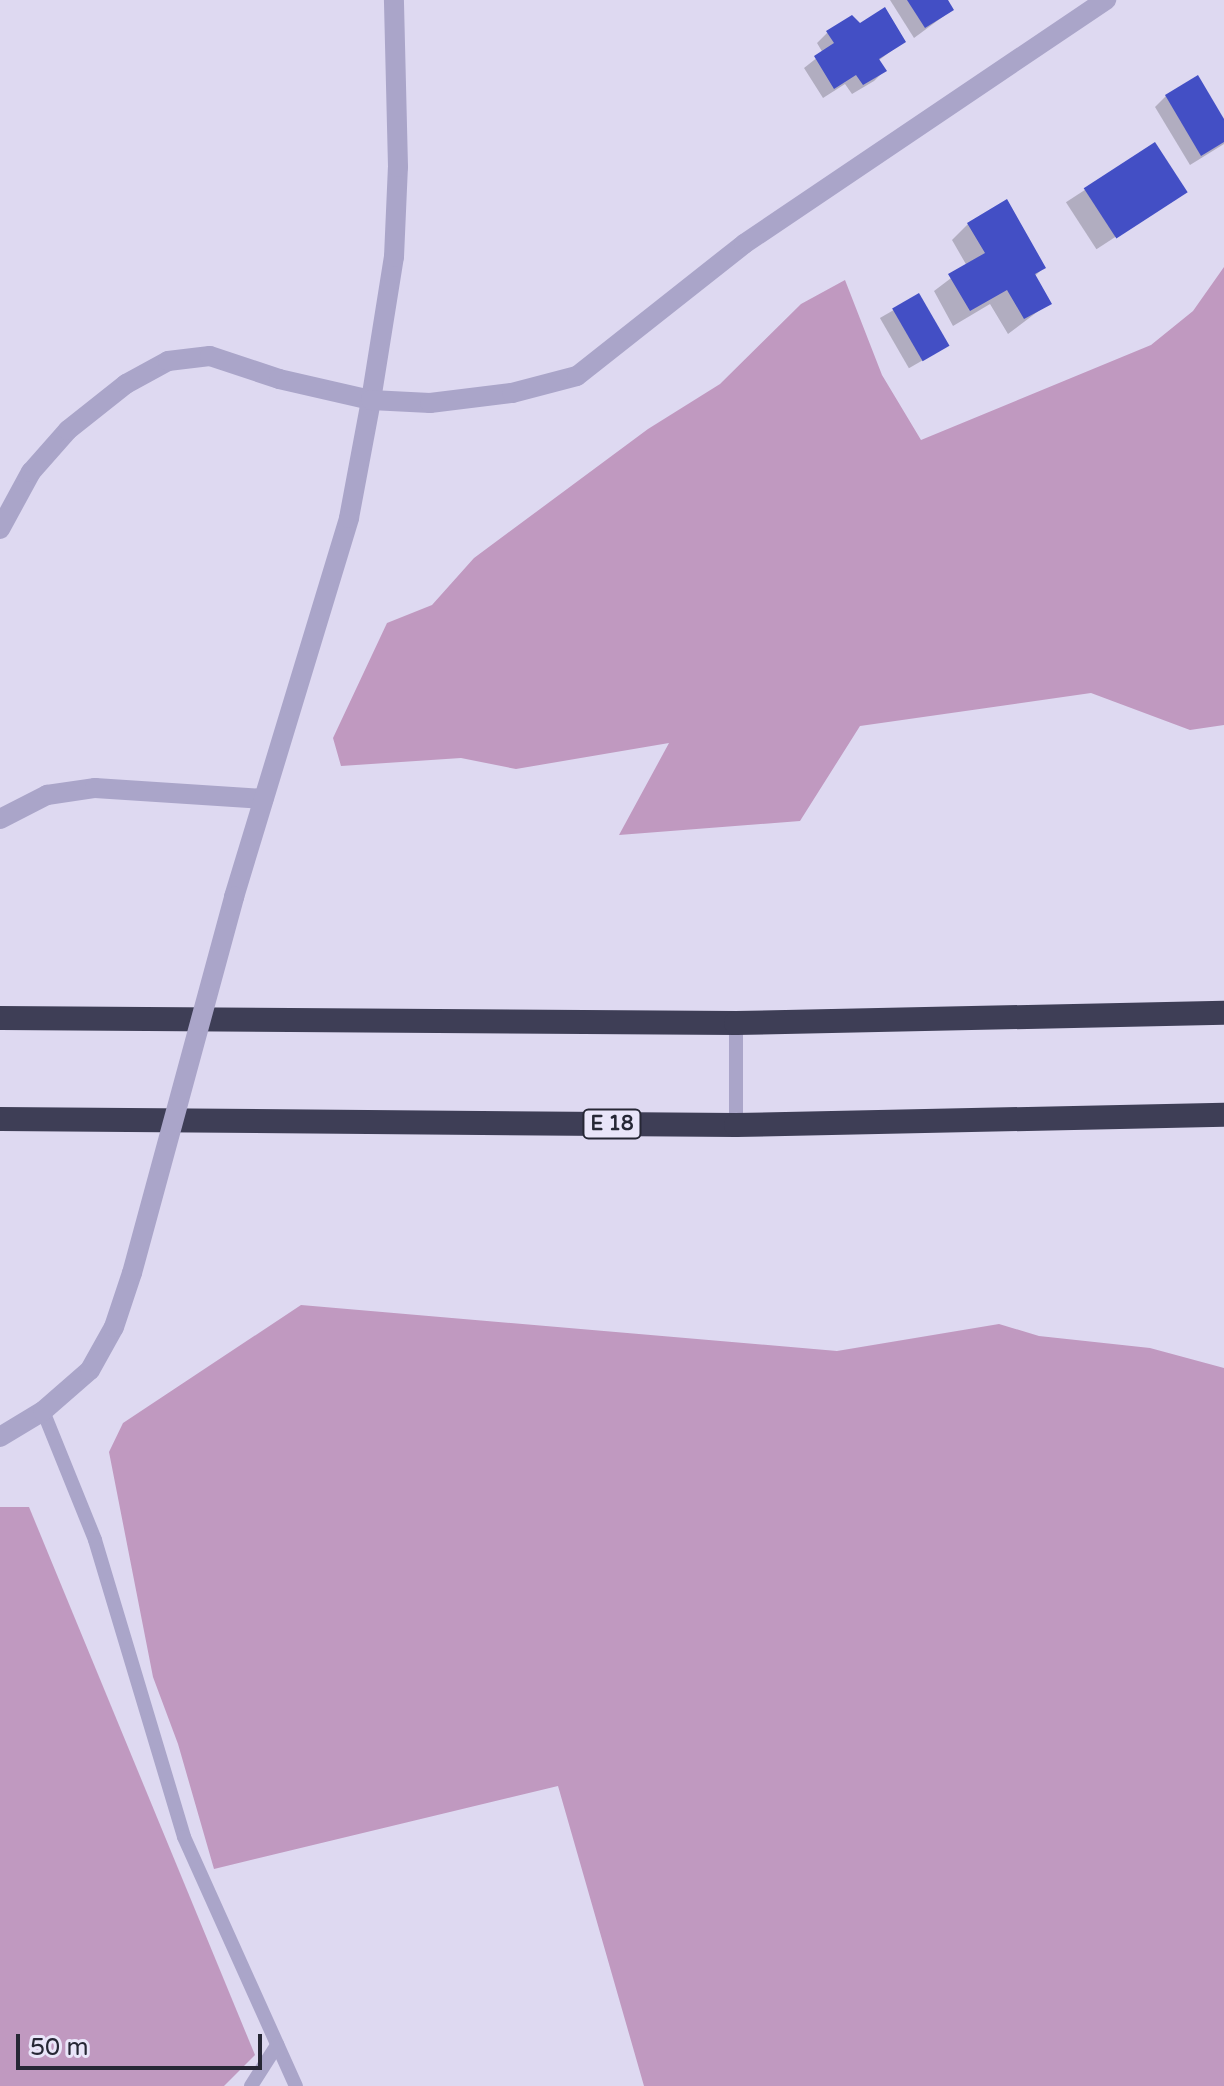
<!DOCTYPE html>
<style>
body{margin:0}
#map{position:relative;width:1224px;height:2086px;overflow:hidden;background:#ded9f1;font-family:"Varela Round",sans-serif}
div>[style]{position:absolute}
.green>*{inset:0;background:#c099c0}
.shadow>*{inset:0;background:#0003;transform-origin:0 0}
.building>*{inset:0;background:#434fc5;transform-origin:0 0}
.lane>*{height:14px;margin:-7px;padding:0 7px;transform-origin:7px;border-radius:7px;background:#aaa5c9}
.street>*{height:20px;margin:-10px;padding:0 10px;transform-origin:10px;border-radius:10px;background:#aaa5c9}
.highway>*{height:24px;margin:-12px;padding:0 12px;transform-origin:12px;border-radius:12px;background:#3e3e56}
.street-bridge>*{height:20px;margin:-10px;padding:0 10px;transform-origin:10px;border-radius:10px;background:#aaa5c9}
span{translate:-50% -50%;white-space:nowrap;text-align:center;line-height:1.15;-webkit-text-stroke:8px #e9e5f9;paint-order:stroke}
.shield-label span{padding:2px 6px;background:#e9e5f9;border:2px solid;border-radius:6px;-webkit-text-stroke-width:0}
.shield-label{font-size:20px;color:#262735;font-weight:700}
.scale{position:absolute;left:16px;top:2034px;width:246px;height:36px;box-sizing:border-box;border:4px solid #262735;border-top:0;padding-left:10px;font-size:24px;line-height:28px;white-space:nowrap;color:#262735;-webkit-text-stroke:6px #e9e5f9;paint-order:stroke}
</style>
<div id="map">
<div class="green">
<div style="clip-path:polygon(1224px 267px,1224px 725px,1190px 730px,1091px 693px,860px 726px,800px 821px,619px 835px,669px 743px,516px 769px,461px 758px,341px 766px,333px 738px,387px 623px,432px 605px,474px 558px,648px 429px,720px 384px,801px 304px,845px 280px,882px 375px,921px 440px,1151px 345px,1193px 311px)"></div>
<div style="clip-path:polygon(301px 1305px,837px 1351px,999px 1324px,1039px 1336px,1150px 1348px,1224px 1368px,1224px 2086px,644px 2086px,558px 1786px,214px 1869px,178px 1744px,153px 1677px,109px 1452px,123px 1423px)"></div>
<div style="clip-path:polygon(0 1507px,29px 1507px,255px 2055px,224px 2086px,0 2086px)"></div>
</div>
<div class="shadow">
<div style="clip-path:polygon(890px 0,946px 0,952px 10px,914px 38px)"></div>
<div style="clip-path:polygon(860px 26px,904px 41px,878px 61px,884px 71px,874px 81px,852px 94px,845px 84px,823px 98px,804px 68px,823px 53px,817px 43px,827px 33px)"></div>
<div style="clip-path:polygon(1166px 96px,1224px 123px,1224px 144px,1190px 165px,1155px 107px)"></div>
<div style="left:1154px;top:145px;width:56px;height:105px;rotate:57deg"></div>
<div style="clip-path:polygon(968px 224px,1044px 267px,1034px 277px,1049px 303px,1008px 334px,990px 304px,953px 326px,934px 291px,967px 266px,952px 240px)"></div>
<div style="left:918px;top:296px;width:58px;height:44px;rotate:60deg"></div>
</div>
<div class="building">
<div style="clip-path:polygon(907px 0,948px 0,954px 10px,925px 28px)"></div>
<div style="clip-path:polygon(885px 7px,906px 42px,879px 59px,887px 71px,863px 85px,856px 75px,834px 89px,814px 56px,834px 43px,826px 31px,852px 15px,860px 23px)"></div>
<div style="clip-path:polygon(1198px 75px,1224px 119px,1224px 142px,1201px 156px,1165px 95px)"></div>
<div style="left:1155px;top:142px;width:60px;height:85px;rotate:57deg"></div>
<div style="clip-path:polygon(1007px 199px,1046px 268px,1035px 274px,1052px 304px,1024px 319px,1007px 290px,970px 311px,948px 274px,985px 253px,967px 223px)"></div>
<div style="left:919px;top:293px;width:61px;height:31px;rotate:60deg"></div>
</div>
<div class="lane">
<div style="left:736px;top:1125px;width:102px;rotate:-90deg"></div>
<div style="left:43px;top:1411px;width:139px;rotate:68deg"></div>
<div style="left:95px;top:1540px;width:310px;rotate:73.3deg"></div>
<div style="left:184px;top:1837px;width:273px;rotate:65.8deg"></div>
<div style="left:251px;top:2086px;width:49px;rotate:-57.6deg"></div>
</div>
<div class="street">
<div style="left:0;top:529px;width:65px;rotate:-61.5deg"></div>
<div style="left:31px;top:472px;width:56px;rotate:-48.6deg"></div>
<div style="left:68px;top:430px;width:74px;rotate:-38.4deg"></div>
<div style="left:126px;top:384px;width:48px;rotate:-28.7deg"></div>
<div style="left:168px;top:361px;width:42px;rotate:-6.8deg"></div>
<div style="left:210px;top:356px;width:73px;rotate:18.4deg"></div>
<div style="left:279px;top:379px;width:94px;rotate:12.9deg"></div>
<div style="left:371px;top:400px;width:145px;rotate:-80.9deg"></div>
<div style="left:394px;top:257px;width:90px;rotate:-87.5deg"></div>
<div style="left:398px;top:167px;width:167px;rotate:-91.4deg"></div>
<div style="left:0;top:819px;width:53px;rotate:-27.1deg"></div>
<div style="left:47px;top:795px;width:49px;rotate:-8.3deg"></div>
<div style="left:95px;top:788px;width:169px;rotate:3.7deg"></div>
<div style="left:234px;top:897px;width:396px;rotate:-73.1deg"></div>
<div style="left:349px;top:518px;width:120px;rotate:-79.4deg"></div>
<div style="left:371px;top:400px;width:59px;rotate:2.9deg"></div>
<div style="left:430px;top:403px;width:83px;rotate:-7deg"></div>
<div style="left:512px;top:393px;width:67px;rotate:-14.7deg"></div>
<div style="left:577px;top:376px;width:213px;rotate:-38.3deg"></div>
<div style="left:744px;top:244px;width:437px;rotate:-34deg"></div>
<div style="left:0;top:1437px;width:50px;rotate:-31.2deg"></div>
<div style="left:43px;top:1411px;width:62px;rotate:-41.1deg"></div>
<div style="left:90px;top:1370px;width:49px;rotate:-60.8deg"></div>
<div style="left:114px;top:1327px;width:57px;rotate:-71.6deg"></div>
</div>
<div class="highway">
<div style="left:0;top:1018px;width:736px;rotate:0.39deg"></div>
<div style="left:736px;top:1023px;width:488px;rotate:-1.2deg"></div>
<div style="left:0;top:1119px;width:736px;rotate:0.47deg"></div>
<div style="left:736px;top:1125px;width:488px;rotate:-1.2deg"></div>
</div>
<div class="street-bridge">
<div style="left:132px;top:1273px;width:390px;rotate:-74.8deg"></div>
</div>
<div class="shield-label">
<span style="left:612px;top:1124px">E 18</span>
</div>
<div class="scale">50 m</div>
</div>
